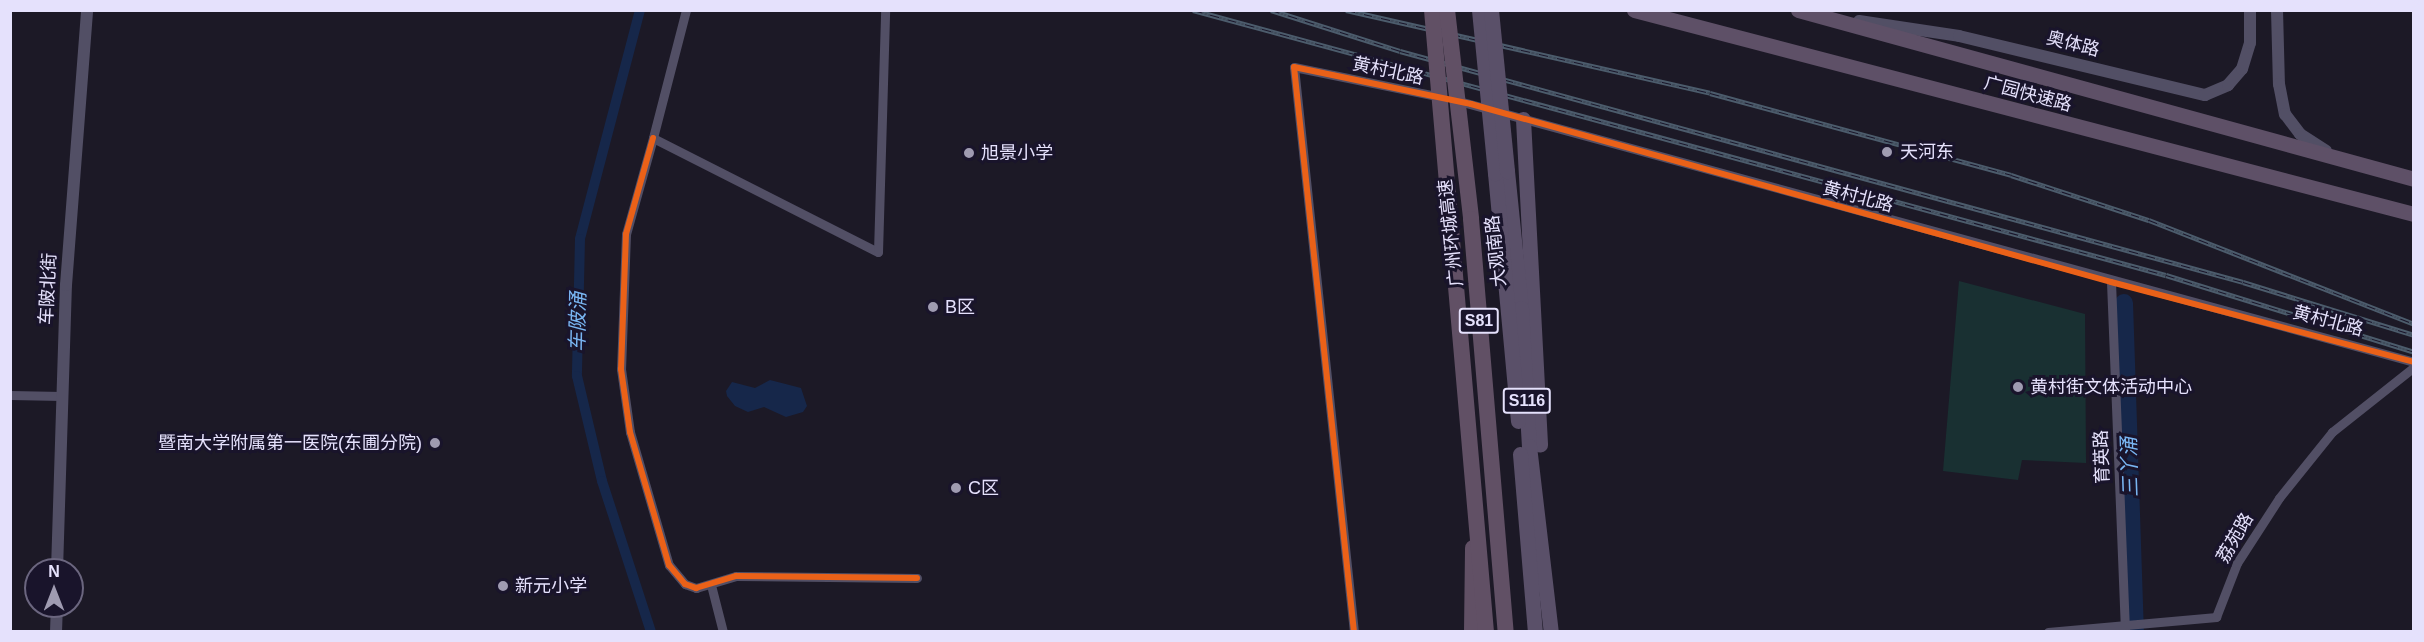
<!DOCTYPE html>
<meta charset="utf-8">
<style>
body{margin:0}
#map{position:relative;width:2424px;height:642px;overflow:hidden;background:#1c1926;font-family:Arial,"Noto Sans SC",sans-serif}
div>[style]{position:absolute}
.green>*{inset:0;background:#193032}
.water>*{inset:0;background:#16274a}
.canal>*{height:10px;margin:-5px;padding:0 5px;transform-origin:5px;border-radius:5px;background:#16274a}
.river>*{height:18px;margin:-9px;padding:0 9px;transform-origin:9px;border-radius:9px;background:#16274a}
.minor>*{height:9px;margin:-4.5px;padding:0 4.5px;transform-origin:4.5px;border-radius:4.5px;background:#524f65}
.tertiary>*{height:12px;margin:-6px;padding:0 6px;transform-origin:6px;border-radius:6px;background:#524f65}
.primary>*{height:15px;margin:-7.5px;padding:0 7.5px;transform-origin:7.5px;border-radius:7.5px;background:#5a5069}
.trunk>*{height:15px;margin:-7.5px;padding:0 7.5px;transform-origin:7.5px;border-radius:7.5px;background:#5e5067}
.motorway>*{height:16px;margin:-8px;padding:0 8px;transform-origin:8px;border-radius:8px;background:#615065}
.rail>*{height:5px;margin-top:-2.5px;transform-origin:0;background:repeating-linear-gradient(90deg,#19142b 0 9px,#4c5c6c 0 18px);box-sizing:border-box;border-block:2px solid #4c5c6c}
.primary-bridge>*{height:15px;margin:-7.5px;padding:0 7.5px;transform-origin:7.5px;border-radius:7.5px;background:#5a5069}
.motorway-bridge>*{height:16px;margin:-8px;padding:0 8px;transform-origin:8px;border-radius:8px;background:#615065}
.cycleway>*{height:6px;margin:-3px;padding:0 3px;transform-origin:3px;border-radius:3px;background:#ea6118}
.dots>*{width:16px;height:16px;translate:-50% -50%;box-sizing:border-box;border:3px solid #19142b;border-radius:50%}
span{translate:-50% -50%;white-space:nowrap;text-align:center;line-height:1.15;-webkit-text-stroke:6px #19142b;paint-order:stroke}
.shield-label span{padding:2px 4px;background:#19142b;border:2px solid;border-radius:4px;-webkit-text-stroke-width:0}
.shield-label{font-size:16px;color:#e5e1fc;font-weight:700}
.street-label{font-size:18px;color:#e5e1fc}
.poi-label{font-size:18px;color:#e5e1fc}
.left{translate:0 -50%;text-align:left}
.right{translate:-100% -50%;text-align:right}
.water-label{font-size:20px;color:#79b5f2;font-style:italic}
.frame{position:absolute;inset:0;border:12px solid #e5e1fc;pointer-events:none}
.north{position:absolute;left:24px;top:558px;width:60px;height:60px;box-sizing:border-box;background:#19142b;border:2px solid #6b667f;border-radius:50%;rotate:0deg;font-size:16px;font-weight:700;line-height:24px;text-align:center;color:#e5e1fc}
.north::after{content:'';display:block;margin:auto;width:21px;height:27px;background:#9f9bb1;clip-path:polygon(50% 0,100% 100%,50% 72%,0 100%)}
</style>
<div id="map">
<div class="green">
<div style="clip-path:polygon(1959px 281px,2085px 314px,2086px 463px,2022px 460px,2018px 480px,1943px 471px)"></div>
</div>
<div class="water">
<div style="clip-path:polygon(770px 380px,801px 388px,807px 406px,803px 412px,786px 417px,764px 407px,748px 412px,735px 406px,727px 396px,726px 391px,732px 382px,755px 388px)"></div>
</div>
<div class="canal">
<div style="left:640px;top:10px;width:237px;rotate:104.7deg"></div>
<div style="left:580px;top:239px;width:137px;rotate:91.3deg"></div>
<div style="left:577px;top:376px;width:108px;rotate:76.6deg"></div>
<div style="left:602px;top:481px;width:159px;rotate:72deg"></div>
</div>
<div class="river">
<div style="left:2124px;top:303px;width:329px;rotate:88.1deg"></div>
</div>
<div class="minor">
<div style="left:686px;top:10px;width:132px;rotate:104.5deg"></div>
<div style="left:653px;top:138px;width:252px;rotate:26.9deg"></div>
<div style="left:878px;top:252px;width:242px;rotate:-88.3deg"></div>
<div style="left:1455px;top:100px;width:994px;rotate:15.28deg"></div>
<div style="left:653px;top:138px;width:100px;rotate:105.7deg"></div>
<div style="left:626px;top:234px;width:135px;rotate:92.1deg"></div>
<div style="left:621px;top:369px;width:64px;rotate:81.9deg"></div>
<div style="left:630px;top:432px;width:139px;rotate:73.7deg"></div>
<div style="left:669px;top:565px;width:25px;rotate:50deg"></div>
<div style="left:685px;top:584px;width:12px;rotate:20deg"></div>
<div style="left:696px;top:588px;width:42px;rotate:-16.7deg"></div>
<div style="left:736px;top:576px;width:181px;rotate:0.6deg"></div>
<div style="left:2111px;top:282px;width:350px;rotate:87.7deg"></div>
<div style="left:10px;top:395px;width:52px;rotate:1.1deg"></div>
<div style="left:711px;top:585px;width:49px;rotate:75.7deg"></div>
<div style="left:1354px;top:632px;width:568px;rotate:-96.06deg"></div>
<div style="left:1294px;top:67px;width:151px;rotate:11.5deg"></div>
<div style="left:2048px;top:632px;width:169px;rotate:-5.1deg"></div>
<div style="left:2216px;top:617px;width:58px;rotate:-68.7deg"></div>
<div style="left:2237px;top:563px;width:77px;rotate:-57.1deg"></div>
<div style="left:2279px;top:498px;width:85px;rotate:-51.2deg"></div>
<div style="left:2332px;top:432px;width:105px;rotate:-38.4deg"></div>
</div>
<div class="tertiary">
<div style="left:2277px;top:10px;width:74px;rotate:88.5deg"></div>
<div style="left:2279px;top:84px;width:31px;rotate:79deg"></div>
<div style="left:2285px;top:114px;width:25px;rotate:53deg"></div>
<div style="left:2300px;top:134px;width:31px;rotate:33deg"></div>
<div style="left:1859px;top:21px;width:101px;rotate:8.5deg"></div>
<div style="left:1959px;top:36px;width:253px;rotate:13.5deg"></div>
<div style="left:2205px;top:95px;width:25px;rotate:-23deg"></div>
<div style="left:2228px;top:85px;width:21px;rotate:-49deg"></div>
<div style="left:2242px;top:69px;width:27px;rotate:-73deg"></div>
<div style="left:2250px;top:43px;width:33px;rotate:-90deg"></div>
<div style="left:57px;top:570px;width:285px;rotate:-88.2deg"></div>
<div style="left:66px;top:285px;width:276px;rotate:-85.6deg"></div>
<div style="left:56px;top:632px;width:26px;rotate:-88deg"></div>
</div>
<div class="primary">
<div style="left:1523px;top:119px;width:326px;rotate:87deg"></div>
<div style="left:1507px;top:171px;width:138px;rotate:84.2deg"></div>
<div style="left:1521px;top:308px;width:138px;rotate:86.7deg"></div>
<div style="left:1529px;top:446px;width:187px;rotate:83.3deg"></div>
<div style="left:1495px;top:173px;width:249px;rotate:84.7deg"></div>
<div style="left:1520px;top:454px;width:179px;rotate:85.2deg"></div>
</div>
<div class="trunk">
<div style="left:1634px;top:10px;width:806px;rotate:14.66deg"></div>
<div style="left:1798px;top:10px;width:639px;rotate:15.34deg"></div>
</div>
<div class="motorway">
<div style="left:1472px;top:632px;width:84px;rotate:-89.3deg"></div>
</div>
<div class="rail">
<div style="left:1193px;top:10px;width:1008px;rotate:15.24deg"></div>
<div style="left:2166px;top:275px;width:260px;rotate:17.2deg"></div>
<div style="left:1271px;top:10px;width:135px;rotate:17.6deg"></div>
<div style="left:1400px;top:51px;width:874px;rotate:15.32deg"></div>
<div style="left:2243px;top:282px;width:179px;rotate:17.2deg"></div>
<div style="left:1346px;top:10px;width:373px;rotate:12.8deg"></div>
<div style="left:1710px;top:93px;width:312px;rotate:15.2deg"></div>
<div style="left:2011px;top:175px;width:145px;rotate:18.1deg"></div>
<div style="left:2149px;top:220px;width:285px;rotate:21.4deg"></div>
</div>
<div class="primary-bridge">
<div style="left:1479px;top:10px;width:164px;rotate:84.4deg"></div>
<div style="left:1491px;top:10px;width:162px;rotate:84.3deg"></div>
</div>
<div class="motorway-bridge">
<div style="left:1432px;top:10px;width:624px;rotate:85.04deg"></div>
<div style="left:1447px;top:10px;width:210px;rotate:83.4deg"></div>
<div style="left:1471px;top:219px;width:414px;rotate:85.2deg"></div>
</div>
<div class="cycleway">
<div style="left:653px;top:138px;width:100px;rotate:105.7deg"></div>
<div style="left:626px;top:234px;width:135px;rotate:92.1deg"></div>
<div style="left:621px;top:369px;width:64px;rotate:81.9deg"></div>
<div style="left:630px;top:432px;width:139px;rotate:73.7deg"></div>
<div style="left:669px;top:565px;width:25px;rotate:50deg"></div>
<div style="left:685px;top:584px;width:12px;rotate:20deg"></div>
<div style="left:696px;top:588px;width:42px;rotate:-16.7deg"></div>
<div style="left:736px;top:576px;width:181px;rotate:0.6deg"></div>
<div style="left:1354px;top:632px;width:568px;rotate:-96.06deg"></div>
<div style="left:1294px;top:67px;width:181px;rotate:11.8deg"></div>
<div style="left:1471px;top:104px;width:664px;rotate:15.54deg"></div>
<div style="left:2111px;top:282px;width:313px;rotate:14.8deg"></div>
</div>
<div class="dots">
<div style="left:1887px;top:152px;background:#9f9bb1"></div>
<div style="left:969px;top:153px;background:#9f9bb1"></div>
<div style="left:933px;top:307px;background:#9f9bb1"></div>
<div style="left:2018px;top:387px;background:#9f9bb1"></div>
<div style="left:435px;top:443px;background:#9f9bb1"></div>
<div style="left:956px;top:488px;background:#9f9bb1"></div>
<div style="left:503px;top:586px;background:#9f9bb1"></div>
</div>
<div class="shield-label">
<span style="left:1479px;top:321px">S81</span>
<span style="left:1527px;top:401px">S116</span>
</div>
<div class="street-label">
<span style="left:2073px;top:44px;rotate:14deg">奥体路</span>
<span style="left:1388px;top:71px;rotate:12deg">黄村北路</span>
<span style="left:2028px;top:94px;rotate:15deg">广园快速路</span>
<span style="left:1858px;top:197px;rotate:15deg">黄村北路</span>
<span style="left:1451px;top:233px;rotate:-96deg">广州环城高速</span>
<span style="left:1496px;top:251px;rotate:-96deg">大观南路</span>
<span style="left:48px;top:289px;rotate:-87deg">车陂北街</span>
<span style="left:2328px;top:321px;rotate:15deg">黄村北路</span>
<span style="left:2102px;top:457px;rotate:-92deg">育英路</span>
<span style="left:2235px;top:538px;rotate:-60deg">荔苑路</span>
</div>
<div class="poi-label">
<span class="left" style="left:1900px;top:152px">天河东</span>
<span class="left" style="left:981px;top:153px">旭景小学</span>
<span class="left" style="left:945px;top:307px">B区</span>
<span class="left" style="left:2030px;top:387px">黄村街文体活动中心</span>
<span class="right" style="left:422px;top:443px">暨南大学附属第一医院(东圃分院)</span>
<span class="left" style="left:968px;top:488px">C区</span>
<span class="left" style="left:515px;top:586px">新元小学</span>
</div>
<div class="water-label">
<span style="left:578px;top:322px;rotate:-89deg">车陂涌</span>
<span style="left:2130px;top:467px;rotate:-92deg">三丫涌</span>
</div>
<div class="frame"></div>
<div class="north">N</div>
</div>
